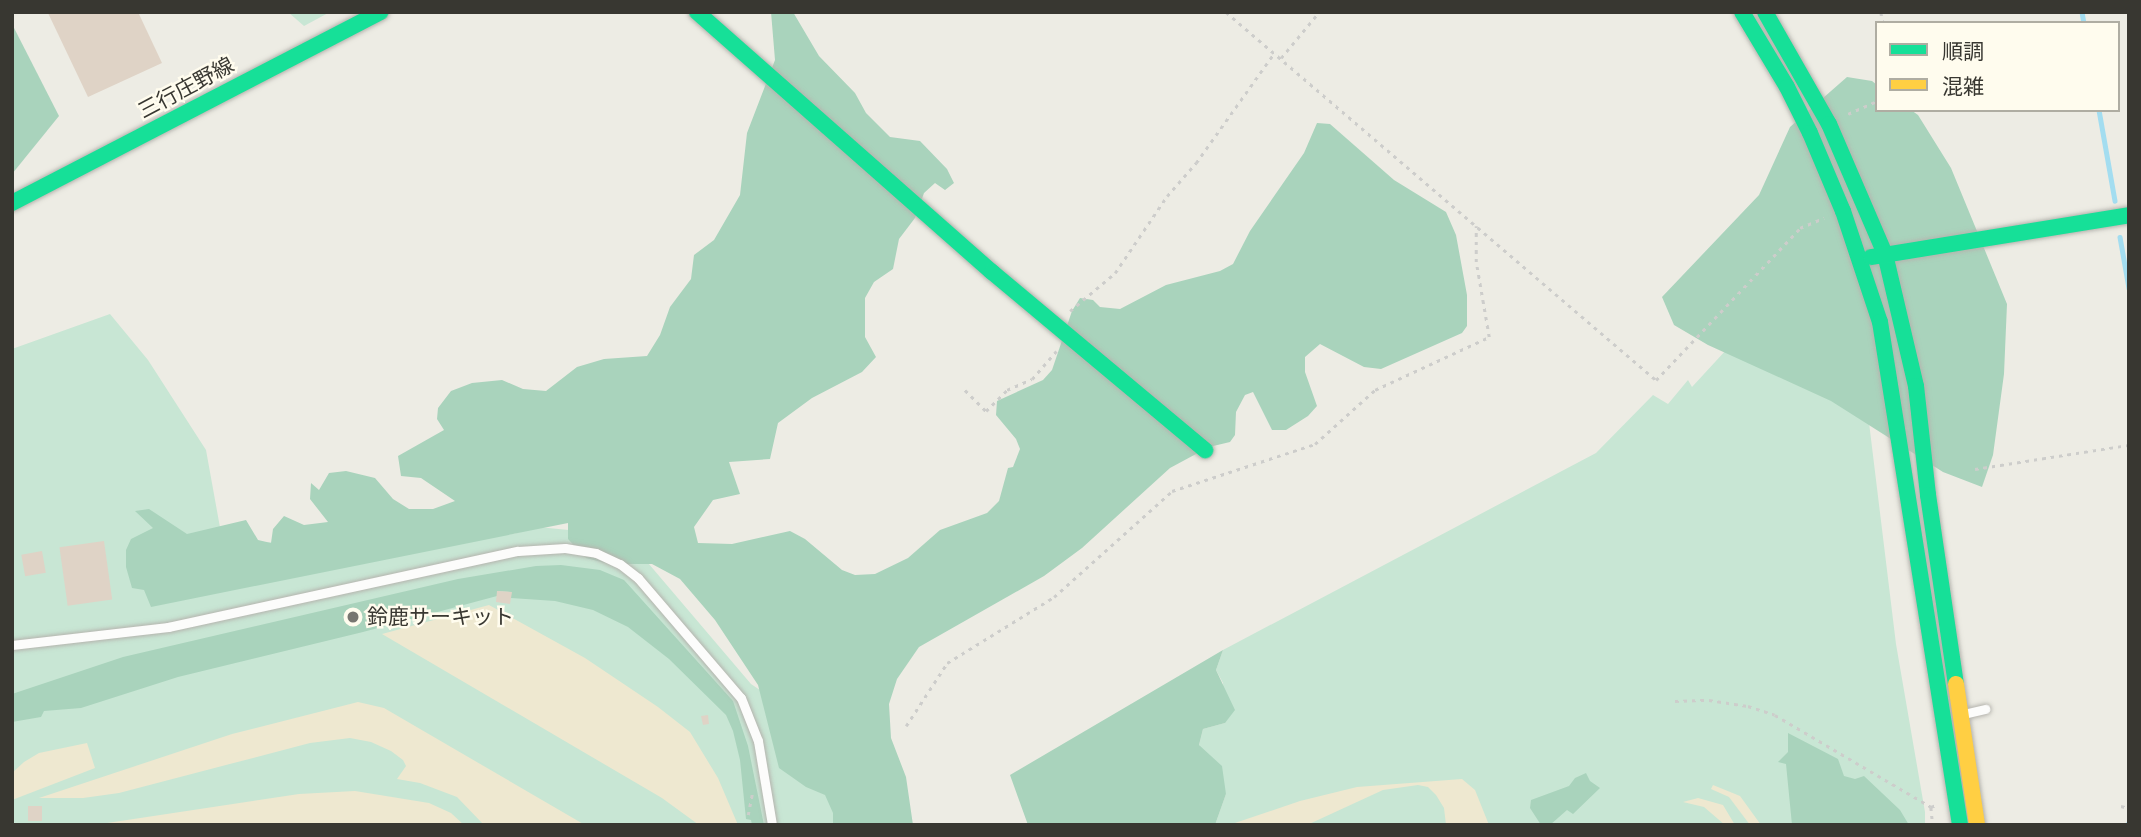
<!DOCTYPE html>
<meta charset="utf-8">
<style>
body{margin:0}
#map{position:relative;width:2141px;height:837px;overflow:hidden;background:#edece4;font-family:"Fira Sans","Noto Sans JP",sans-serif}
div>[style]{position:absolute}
.green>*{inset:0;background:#c8e6d4}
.forest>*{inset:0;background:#a9d3bc}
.sand>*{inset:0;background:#eee8d0}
.stream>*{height:4.5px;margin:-2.25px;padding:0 2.25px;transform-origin:2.25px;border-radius:2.25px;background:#a3ddf0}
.building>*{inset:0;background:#dfd3c6;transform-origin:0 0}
.path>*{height:2.5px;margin-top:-1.25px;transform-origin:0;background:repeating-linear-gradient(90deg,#cdcdcb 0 3.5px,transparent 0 8.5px)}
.roads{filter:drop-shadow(0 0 2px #b5b4ae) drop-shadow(0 0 2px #b5b4ae)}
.lane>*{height:9px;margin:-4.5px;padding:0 4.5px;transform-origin:4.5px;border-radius:4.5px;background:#fcfcfb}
.fast>*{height:16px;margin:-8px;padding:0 8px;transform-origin:8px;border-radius:8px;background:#16e098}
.slow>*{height:16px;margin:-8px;padding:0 8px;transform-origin:8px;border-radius:8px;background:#ffcf43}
.dots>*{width:19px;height:19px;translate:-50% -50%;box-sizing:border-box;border:4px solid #fffcee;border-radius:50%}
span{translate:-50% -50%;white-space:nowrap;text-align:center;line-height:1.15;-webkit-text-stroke:5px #fffcee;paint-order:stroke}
.street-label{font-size:21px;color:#383731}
.poi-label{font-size:21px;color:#383731}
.left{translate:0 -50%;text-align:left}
.frame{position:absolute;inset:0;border:14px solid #383731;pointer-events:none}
.legend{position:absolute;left:1875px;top:21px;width:245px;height:91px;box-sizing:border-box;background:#fffcee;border:2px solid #afada2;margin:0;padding:9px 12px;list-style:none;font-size:21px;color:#383731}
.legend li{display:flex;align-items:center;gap:14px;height:35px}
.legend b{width:35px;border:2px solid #afada2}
</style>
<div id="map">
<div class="green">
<div style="clip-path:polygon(288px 12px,330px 12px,304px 26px)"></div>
<div style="clip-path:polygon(1762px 311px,1862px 365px,1896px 644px,1925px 812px,1925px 825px,1215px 825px,1226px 794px,1199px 745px,1203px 729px,1225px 723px,1223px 683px,1216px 670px,1223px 650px,1596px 453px,1653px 395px,1668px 404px,1688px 380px,1692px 387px)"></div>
<div style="clip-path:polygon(110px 314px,148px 360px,206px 450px,223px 544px,513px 534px,538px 527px,579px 531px,637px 550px,751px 684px,811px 724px,897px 825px,12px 825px,12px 349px)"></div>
</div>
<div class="forest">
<div style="clip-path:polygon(771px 12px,793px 12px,819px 56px,855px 93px,866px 113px,890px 137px,920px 141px,947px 169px,954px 183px,945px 190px,935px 183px,924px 193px,915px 218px,899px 239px,893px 269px,874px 282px,865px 298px,865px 337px,876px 357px,862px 372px,812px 398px,778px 423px,770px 459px,729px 462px,740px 494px,713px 500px,694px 527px,698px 543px,732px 544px,790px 531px,805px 539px,842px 570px,855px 575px,875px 574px,908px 558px,940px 530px,987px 513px,999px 501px,1008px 468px,1013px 467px,1020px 449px,1016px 439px,996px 415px,997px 401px,1043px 380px,1052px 370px,1072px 311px,1080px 298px,1093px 300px,1100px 307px,1120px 309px,1166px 285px,1220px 271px,1233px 264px,1250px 231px,1304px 153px,1317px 123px,1330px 124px,1394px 180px,1446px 212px,1456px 235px,1467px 295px,1467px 326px,1462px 333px,1381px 369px,1364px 367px,1320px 344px,1305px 357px,1305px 372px,1317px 406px,1308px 416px,1286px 430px,1272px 430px,1253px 392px,1245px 395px,1236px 412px,1235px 435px,1230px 442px,1209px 447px,1170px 468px,1082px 548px,1044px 576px,919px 647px,897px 679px,889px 704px,891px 738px,906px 777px,913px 825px,833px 825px,833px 813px,825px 795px,806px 787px,779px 768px,758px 685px,715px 620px,680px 579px,652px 564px,609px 564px,586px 558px,568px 539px,568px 523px,151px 607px,144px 590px,132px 588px,126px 567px,126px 550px,131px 539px,153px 528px,135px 511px,149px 509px,187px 534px,246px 520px,258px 540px,271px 543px,273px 529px,284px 516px,304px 525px,328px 522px,310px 499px,311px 483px,319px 490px,329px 473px,346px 471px,375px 478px,393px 499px,409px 509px,433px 509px,455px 501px,421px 478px,401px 476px,398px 456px,444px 430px,437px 419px,438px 408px,451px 391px,472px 383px,502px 380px,523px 389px,546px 391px,577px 367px,604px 359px,647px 356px,660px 335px,670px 307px,691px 279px,694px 255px,714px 240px,740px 195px,747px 133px,775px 60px)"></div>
<div style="clip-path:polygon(12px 24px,59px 116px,12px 174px)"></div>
<div style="clip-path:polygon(1847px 77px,1872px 81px,1877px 85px,1877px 110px,1911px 110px,1918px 115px,1951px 168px,2007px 304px,2004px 374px,1993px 455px,1982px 487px,1943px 472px,1831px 401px,1708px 345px,1674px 325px,1662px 297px,1759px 195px,1790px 127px)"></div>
<div style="clip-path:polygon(561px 565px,600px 570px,624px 580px,733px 701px,748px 746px,764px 825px,752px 825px,751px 820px,746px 819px,740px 760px,733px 731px,726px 715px,669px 659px,628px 627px,593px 610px,555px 601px,511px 598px,511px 592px,498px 591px,497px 596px,363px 632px,178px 677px,81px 708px,44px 711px,41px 717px,12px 722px,12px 694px,123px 657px,458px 579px,536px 566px)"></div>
<div style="clip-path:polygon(1223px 650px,1216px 670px,1235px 710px,1225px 723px,1203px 729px,1199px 745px,1222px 766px,1226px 794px,1215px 825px,1028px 825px,1010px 775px)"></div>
<div style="clip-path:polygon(1788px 733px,1838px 759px,1844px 776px,1855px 779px,1864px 776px,1900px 810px,1909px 825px,1792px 825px,1786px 764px,1778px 762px,1788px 752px)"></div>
<div style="clip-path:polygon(1586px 773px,1590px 781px,1600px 788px,1573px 814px,1567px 810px,1550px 825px,1541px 825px,1530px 808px,1531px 800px,1569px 786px,1575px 778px)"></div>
</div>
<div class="sand">
<div style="clip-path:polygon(489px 605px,585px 658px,658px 707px,690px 732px,718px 778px,738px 825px,699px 825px,662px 798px,382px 634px)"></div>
<div style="clip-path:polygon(358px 702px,384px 708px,585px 825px,484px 825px,457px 797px,420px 783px,397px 779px,406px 766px,403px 760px,391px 751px,371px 742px,350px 738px,310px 743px,119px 793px,83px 798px,39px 798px,232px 734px)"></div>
<div style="clip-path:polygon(87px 743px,95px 768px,12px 800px,12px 773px,24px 762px,39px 753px)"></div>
<div style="clip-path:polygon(1462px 779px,1475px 790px,1489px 825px,1446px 825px,1444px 808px,1436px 795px,1428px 787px,1418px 785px,1383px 790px,1307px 825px,1229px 825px,1300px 801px,1357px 787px)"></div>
<div style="clip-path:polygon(1713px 785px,1740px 796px,1761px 825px,1750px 825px,1729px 797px,1711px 789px)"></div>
<div style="clip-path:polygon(355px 791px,429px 803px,451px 813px,464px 825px,94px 825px,299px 794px)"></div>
<div style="clip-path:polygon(1698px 798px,1723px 805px,1735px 825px,1725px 825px,1704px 807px,1683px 802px)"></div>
</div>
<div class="stream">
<div style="left:2082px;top:12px;width:11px;rotate:80deg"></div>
<div style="left:2099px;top:110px;width:92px;rotate:80deg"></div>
<div style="left:2120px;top:237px;width:52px;rotate:80deg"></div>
<div style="left:2127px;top:825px;width:4px;rotate:-56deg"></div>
</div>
<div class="building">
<div style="clip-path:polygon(138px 12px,162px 63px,88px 97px,48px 13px)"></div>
<div style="left:104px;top:541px;width:59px;height:45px;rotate:82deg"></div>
<div style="left:42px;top:551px;width:22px;height:21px;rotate:80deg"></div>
<div style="clip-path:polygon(497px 591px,512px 592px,510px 604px,496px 602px)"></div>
<div style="clip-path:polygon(708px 715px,709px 724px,703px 725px,701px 716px)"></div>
<div style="left:28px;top:806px;width:14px;height:15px"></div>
</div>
<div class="path">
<div style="left:1226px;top:12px;width:566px;rotate:40.56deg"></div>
<div style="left:1656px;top:380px;width:209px;rotate:-46.5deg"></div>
<div style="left:1800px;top:228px;width:26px;rotate:-23deg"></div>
<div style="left:1881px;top:12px;width:11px;rotate:80deg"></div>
<div style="left:1281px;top:58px;width:60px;rotate:-50.4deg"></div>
<div style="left:1848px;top:114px;width:32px;rotate:-24deg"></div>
<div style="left:1070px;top:311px;width:59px;rotate:-40.2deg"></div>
<div style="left:1115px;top:273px;width:93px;rotate:-56deg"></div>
<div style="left:1167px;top:196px;width:44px;rotate:-48.7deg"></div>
<div style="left:1196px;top:163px;width:136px;rotate:-54.6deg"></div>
<div style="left:965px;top:390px;width:30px;rotate:45deg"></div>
<div style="left:986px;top:411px;width:30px;rotate:-45deg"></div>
<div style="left:1007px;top:390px;width:27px;rotate:-24deg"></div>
<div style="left:1032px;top:379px;width:37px;rotate:-49deg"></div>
<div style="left:1975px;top:469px;width:156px;rotate:-8.9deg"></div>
<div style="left:1675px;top:701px;width:34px;rotate:-2deg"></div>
<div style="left:1709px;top:700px;width:39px;rotate:9deg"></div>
<div style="left:1748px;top:706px;width:28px;rotate:18deg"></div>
<div style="left:1775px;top:715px;width:181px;rotate:30.5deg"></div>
<div style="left:1931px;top:807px;width:5px;rotate:-22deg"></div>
<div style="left:906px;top:726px;width:75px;rotate:-56.9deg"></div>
<div style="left:947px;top:663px;width:126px;rotate:-31.7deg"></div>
<div style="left:1054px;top:597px;width:159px;rotate:-41.9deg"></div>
<div style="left:1172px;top:491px;width:151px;rotate:-18.2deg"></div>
<div style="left:1315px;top:444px;width:81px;rotate:-42deg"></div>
<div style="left:1375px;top:390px;width:126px;rotate:-24.9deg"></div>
<div style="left:1489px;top:337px;width:76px;rotate:-99.8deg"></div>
<div style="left:1476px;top:262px;width:36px;rotate:-90deg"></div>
<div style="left:2121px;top:806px;width:8px;rotate:14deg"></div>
<div style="left:1931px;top:807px;width:18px;rotate:84deg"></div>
<div style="left:748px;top:815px;width:25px;rotate:-79deg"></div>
</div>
<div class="roads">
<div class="lane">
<div style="left:12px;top:645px;width:157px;rotate:-6.6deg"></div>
<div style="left:168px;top:627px;width:358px;rotate:-12.3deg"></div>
<div style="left:518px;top:551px;width:47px;rotate:-3.7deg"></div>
<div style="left:565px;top:548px;width:31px;rotate:9deg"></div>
<div style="left:596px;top:553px;width:26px;rotate:25deg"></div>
<div style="left:620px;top:564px;width:23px;rotate:38deg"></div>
<div style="left:638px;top:578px;width:158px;rotate:49.4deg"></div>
<div style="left:741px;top:698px;width:46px;rotate:68.4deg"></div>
<div style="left:758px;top:741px;width:85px;rotate:80.5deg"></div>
<div style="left:1963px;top:714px;width:23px;rotate:-13deg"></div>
</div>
<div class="fast">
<div style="left:697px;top:12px;width:393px;rotate:41.4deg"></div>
<div style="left:992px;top:272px;width:278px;rotate:39.9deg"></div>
<div style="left:1742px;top:12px;width:87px;rotate:59deg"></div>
<div style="left:1787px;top:87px;width:51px;rotate:63.4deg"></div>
<div style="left:1810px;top:133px;width:85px;rotate:67.1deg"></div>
<div style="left:1843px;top:211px;width:117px;rotate:71.6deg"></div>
<div style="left:1880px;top:322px;width:509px;rotate:80.96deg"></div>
<div style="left:1765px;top:12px;width:129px;rotate:60.3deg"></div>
<div style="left:1829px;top:124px;width:142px;rotate:66.7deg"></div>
<div style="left:1885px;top:254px;width:136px;rotate:76.8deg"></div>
<div style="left:1916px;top:386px;width:110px;rotate:83.7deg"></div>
<div style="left:1928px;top:495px;width:191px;rotate:81.6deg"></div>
<div style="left:12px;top:203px;width:415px;rotate:-27.4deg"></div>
<div style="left:1871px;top:257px;width:261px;rotate:-9.2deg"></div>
</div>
<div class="slow">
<div style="left:1956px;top:684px;width:143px;rotate:81.5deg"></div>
</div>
</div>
<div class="dots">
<div style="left:353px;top:617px;background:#777670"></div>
</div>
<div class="street-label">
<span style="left:186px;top:88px;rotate:-28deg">三行庄野線</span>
</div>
<div class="poi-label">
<span class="left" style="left:367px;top:617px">鈴鹿サーキット</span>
</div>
<div class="frame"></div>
<ul class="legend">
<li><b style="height:9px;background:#16e098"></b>順調</li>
<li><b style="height:9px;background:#ffcf43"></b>混雑</li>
</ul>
</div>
